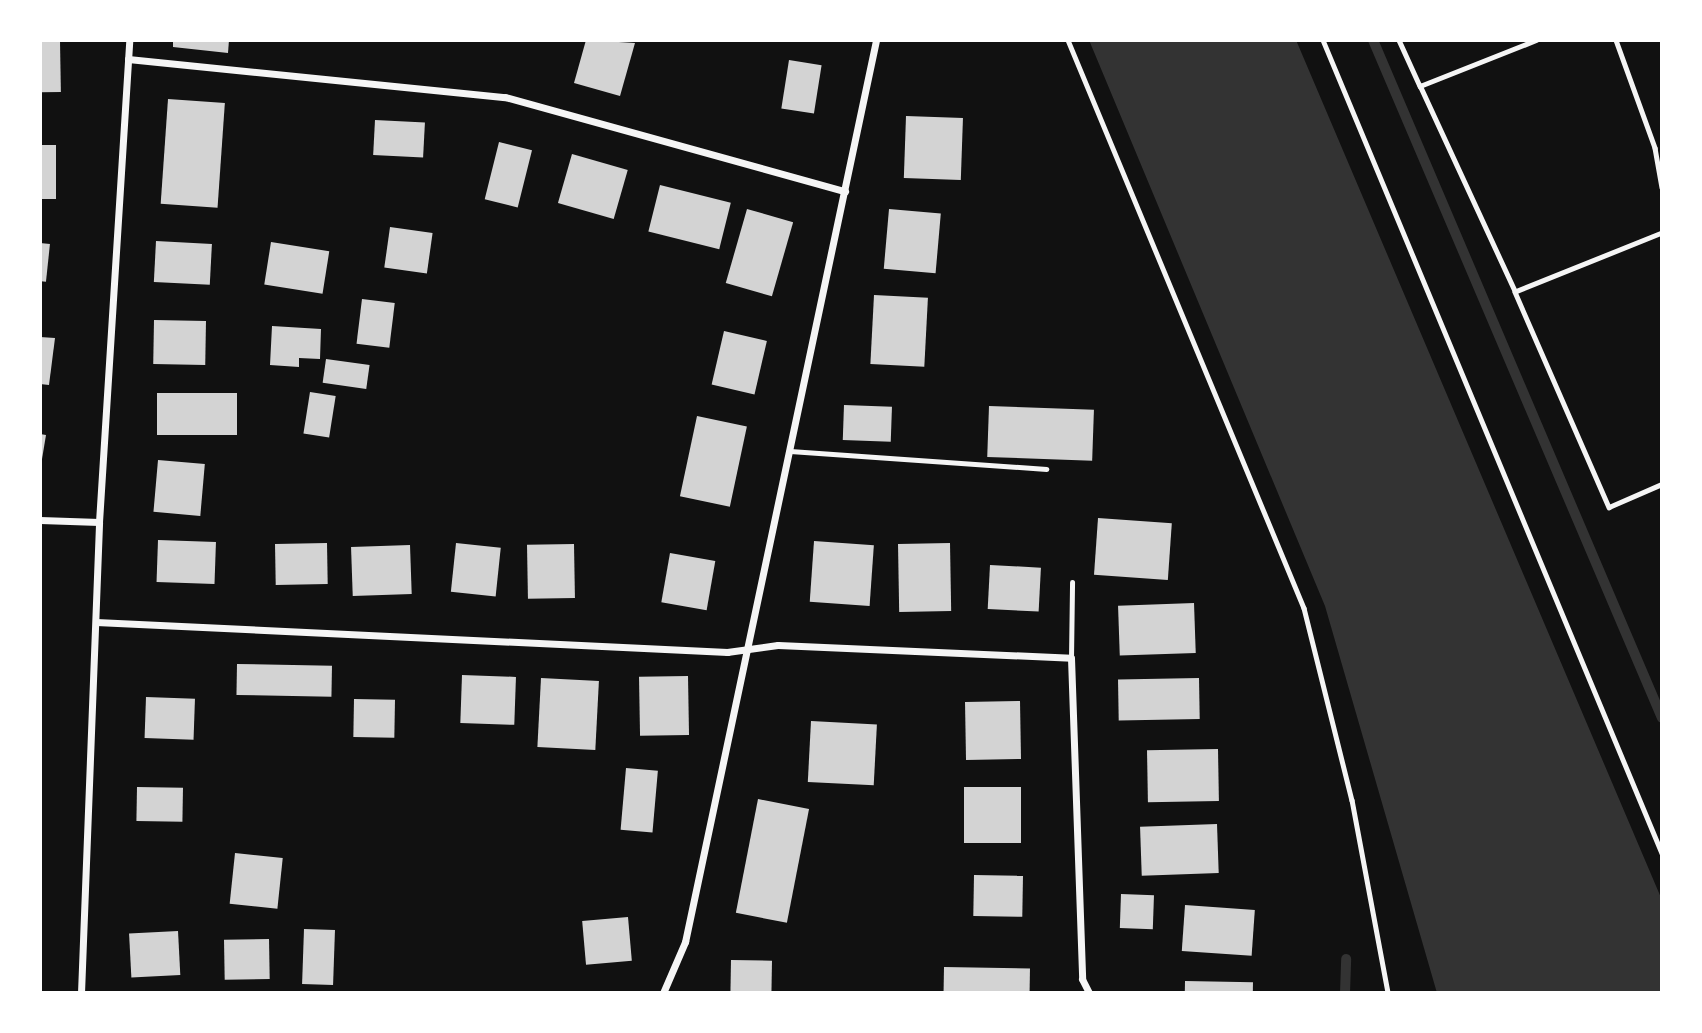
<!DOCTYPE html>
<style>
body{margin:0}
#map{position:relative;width:1702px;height:1033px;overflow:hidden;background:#111;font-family:Cabin,sans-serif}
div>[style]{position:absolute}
.water>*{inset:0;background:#333}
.stream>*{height:10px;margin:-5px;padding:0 5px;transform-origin:5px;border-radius:5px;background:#333}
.building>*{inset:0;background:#d3d3d3;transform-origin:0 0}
.path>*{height:4.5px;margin:-2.25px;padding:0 2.25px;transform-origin:2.25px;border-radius:2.25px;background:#f5f5f5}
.service>*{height:5px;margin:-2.5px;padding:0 2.5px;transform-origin:2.5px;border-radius:2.5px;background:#f5f5f5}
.minor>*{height:7px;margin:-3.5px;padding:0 3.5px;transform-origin:3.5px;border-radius:3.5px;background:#f5f5f5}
span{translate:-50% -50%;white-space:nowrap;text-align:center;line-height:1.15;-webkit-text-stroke:7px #fff;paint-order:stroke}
.frame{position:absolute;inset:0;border:42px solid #fff;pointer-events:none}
</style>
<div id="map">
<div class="water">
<div style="clip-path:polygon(1089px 40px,1296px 40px,1662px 900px,1662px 993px,1437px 993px,1325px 606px)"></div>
</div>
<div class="stream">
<div style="left:1373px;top:40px;width:737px;rotate:66.91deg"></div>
<div style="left:1345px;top:993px;width:34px;rotate:-88deg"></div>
</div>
<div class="building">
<div style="clip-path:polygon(173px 40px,229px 40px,228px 53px,173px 47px)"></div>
<div style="clip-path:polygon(586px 40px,635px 43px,620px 96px,574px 83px)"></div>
<div style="left:60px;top:41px;width:51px;height:20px;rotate:89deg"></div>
<div style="left:789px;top:60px;width:33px;height:49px;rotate:9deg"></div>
<div style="left:168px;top:99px;width:57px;height:105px;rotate:4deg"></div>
<div style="left:906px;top:116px;width:57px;height:62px;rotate:2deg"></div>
<div style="left:375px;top:120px;width:50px;height:35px;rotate:3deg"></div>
<div style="left:499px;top:142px;width:34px;height:59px;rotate:14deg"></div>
<div style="left:40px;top:145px;width:16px;height:54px"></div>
<div style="left:572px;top:154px;width:58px;height:51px;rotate:16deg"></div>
<div style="left:660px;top:185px;width:73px;height:48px;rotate:14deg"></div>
<div style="left:747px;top:209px;width:48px;height:77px;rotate:16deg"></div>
<div style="left:889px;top:209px;width:52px;height:60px;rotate:5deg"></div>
<div style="left:390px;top:227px;width:43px;height:41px;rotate:8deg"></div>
<div style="left:156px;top:241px;width:56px;height:41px;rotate:3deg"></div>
<div style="left:271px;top:242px;width:59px;height:43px;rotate:9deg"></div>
<div style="left:40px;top:243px;width:10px;height:38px;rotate:6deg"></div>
<div style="left:874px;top:295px;width:54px;height:69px;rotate:3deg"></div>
<div style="left:362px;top:299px;width:33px;height:45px;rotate:7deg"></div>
<div style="left:154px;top:320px;width:52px;height:44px;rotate:1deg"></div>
<div style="clip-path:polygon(272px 326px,321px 329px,320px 359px,299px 358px,299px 367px,270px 365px)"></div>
<div style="left:724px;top:331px;width:44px;height:55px;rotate:13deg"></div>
<div style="clip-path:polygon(40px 337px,55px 338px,49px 385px,40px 384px)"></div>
<div style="left:326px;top:359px;width:44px;height:24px;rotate:8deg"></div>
<div style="left:310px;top:392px;width:26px;height:42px;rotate:9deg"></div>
<div style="left:157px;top:393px;width:80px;height:42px"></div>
<div style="left:844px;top:405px;width:48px;height:35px;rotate:2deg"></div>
<div style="left:989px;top:406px;width:105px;height:51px;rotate:2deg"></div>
<div style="left:697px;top:416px;width:51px;height:82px;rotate:12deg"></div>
<div style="clip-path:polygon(40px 434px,46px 435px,42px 459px,40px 459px)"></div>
<div style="left:158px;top:460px;width:47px;height:52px;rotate:5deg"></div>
<div style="left:1098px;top:518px;width:74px;height:57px;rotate:4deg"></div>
<div style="left:158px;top:540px;width:58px;height:42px;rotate:2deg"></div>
<div style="left:814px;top:541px;width:60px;height:61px;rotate:4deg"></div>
<div style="left:327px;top:543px;width:41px;height:52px;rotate:89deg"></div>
<div style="left:456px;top:543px;width:45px;height:49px;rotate:6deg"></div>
<div style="left:950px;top:543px;width:68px;height:52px;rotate:89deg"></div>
<div style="left:574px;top:544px;width:54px;height:47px;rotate:89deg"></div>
<div style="left:410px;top:545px;width:49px;height:59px;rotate:88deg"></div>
<div style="left:670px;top:553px;width:46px;height:50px;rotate:10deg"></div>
<div style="left:990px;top:565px;width:51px;height:44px;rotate:3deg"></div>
<div style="left:1194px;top:603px;width:50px;height:76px;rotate:88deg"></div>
<div style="left:237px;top:664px;width:95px;height:31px;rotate:1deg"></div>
<div style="left:462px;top:675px;width:54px;height:48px;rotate:2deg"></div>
<div style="left:688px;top:676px;width:59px;height:49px;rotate:89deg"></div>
<div style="left:541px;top:678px;width:58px;height:69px;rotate:3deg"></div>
<div style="left:1199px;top:678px;width:41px;height:81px;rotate:89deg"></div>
<div style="left:146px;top:697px;width:49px;height:41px;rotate:2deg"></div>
<div style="left:354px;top:699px;width:41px;height:38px;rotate:1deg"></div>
<div style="left:1020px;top:701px;width:58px;height:55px;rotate:89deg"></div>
<div style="left:811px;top:721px;width:66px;height:61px;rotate:3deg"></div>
<div style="left:1218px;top:749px;width:52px;height:71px;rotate:89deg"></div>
<div style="left:626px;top:768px;width:32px;height:62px;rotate:5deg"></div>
<div style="left:137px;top:787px;width:46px;height:34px;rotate:1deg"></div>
<div style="left:964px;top:787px;width:57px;height:56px"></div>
<div style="left:758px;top:799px;width:52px;height:116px;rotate:11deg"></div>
<div style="left:1217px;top:824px;width:49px;height:77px;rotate:88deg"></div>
<div style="left:235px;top:853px;width:48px;height:51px;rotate:6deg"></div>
<div style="left:974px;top:875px;width:49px;height:41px;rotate:1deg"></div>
<div style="left:1121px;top:894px;width:33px;height:34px;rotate:2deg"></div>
<div style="left:1185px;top:905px;width:70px;height:46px;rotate:4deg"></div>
<div style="left:628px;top:917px;width:44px;height:46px;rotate:85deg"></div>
<div style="left:304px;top:929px;width:31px;height:55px;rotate:2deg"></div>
<div style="left:178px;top:931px;width:44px;height:49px;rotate:87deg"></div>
<div style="left:269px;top:939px;width:40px;height:45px;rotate:89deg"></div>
<div style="left:731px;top:960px;width:41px;height:33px;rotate:1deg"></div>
<div style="left:944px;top:967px;width:86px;height:26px;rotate:1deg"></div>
<div style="left:1185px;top:981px;width:68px;height:12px;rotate:1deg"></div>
</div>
<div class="path">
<div style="left:1068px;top:40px;width:615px;rotate:67.44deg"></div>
<div style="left:1304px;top:608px;width:198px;rotate:76deg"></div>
<div style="left:1352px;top:800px;width:196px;rotate:79.4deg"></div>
<div style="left:1323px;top:40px;width:881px;rotate:67.37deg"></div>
<div style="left:1399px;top:40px;width:51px;rotate:65.5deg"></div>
<div style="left:1616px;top:40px;width:115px;rotate:70.1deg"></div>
<div style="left:1655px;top:148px;width:40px;rotate:80deg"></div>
<div style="left:1662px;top:233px;width:158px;rotate:158.1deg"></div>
<div style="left:1515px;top:292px;width:235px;rotate:66.4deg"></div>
<div style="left:1609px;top:507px;width:58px;rotate:-23.5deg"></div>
<div style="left:1515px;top:292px;width:227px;rotate:-114.8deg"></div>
<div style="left:1420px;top:86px;width:125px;rotate:-21.6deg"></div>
</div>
<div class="service">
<div style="left:790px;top:451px;width:257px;rotate:4deg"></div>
<div style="left:1071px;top:658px;width:76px;rotate:-89.2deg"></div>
</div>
<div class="minor">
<div style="left:128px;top:59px;width:379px;rotate:5.8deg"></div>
<div style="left:505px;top:97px;width:353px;rotate:15.5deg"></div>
<div style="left:40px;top:520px;width:59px;rotate:1.9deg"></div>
<div style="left:96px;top:622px;width:632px;rotate:2.72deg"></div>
<div style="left:727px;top:652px;width:51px;rotate:-7.8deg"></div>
<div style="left:778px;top:645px;width:293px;rotate:2.5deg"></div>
<div style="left:1071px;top:658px;width:321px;rotate:88deg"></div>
<div style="left:1082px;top:979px;width:16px;rotate:63deg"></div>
<div style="left:81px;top:993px;width:471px;rotate:-87.8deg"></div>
<div style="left:99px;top:522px;width:483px;rotate:-86.4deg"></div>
<div style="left:663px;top:993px;width:56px;rotate:-66.7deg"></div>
<div style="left:685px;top:942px;width:922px;rotate:-78.04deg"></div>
</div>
<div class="frame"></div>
</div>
